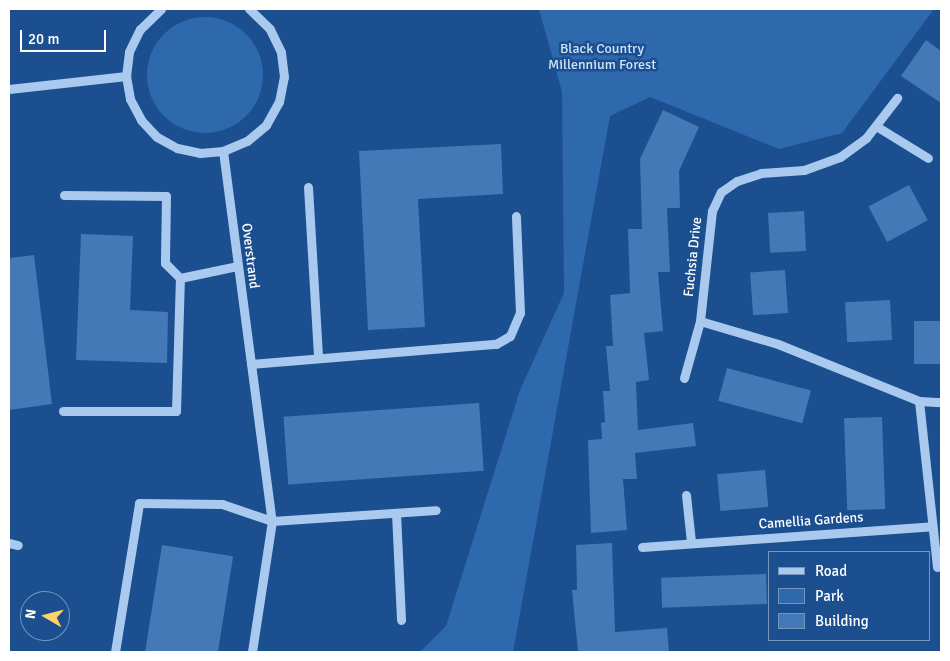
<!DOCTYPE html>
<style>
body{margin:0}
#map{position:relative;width:950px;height:661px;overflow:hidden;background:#1b4f8f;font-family:Signika,sans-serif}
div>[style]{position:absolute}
.green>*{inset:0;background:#2e69ad}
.round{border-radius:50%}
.building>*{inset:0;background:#4478b7;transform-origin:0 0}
.minor>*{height:9px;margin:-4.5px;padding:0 4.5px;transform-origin:4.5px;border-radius:4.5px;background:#a9c9ee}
span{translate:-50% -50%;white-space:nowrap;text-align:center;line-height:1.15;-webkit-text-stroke:5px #1b4f8f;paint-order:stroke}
.park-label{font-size:14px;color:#cfe3fa}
.street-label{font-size:14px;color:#fff}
.frame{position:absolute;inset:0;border:10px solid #fff;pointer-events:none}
.legend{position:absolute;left:768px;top:551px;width:162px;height:90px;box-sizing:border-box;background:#1b4f8f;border:1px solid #7695bc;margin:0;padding:6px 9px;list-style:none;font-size:15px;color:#fff}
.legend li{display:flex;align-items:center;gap:10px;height:25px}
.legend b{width:25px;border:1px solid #7695bc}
.north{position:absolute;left:20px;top:591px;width:50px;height:50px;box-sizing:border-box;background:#1b4f8f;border:1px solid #7695bc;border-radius:50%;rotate:278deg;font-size:14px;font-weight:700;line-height:20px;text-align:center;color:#fff}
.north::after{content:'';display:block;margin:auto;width:18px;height:22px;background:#ffd166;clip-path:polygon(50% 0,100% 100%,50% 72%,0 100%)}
.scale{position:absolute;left:20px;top:30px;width:86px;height:22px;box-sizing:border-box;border:2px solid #fff;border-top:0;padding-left:6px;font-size:15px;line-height:18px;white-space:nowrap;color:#fff;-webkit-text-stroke:4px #1b4f8f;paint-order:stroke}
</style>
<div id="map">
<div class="green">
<div style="clip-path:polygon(539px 9px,934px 9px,842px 133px,779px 149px,650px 97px,610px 116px,513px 652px,420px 652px,446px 626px,520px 390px,564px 293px,562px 92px)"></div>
<div class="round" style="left:147px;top:17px;width:116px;height:116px"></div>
</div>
<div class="building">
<div style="clip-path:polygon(926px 40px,941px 51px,941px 103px,901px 76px)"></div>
<div style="clip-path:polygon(663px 110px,699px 127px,679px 171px,680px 208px,667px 208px,670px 272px,658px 272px,663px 331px,644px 333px,649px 380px,636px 382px,638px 430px,693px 423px,696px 446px,635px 453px,637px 479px,623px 479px,627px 530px,591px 533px,588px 440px,602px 439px,601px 423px,605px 422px,603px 391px,610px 391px,606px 346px,613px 346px,610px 295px,630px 293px,628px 229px,642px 229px,640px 159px)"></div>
<div style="clip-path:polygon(501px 144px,503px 194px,418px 199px,425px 327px,368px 330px,359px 151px)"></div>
<div style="left:909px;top:185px;width:40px;height:46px;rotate:62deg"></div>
<div style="left:804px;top:211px;width:40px;height:36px;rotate:87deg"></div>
<div style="clip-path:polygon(81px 234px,133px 236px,130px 310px,168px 312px,167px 363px,76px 360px)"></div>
<div style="clip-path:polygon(34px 255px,52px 404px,9px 410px,9px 258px)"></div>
<div style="left:785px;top:270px;width:43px;height:35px;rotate:86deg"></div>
<div style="left:890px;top:300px;width:40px;height:45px;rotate:87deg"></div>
<div style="left:941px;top:321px;width:43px;height:27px;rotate:90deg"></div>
<div style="left:727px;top:368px;width:87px;height:34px;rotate:15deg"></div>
<div style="left:479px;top:403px;width:68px;height:196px;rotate:86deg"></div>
<div style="left:882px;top:417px;width:92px;height:38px;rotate:88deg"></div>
<div style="left:765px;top:470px;width:37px;height:48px;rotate:85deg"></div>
<div style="clip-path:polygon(612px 543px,615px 632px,667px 628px,669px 652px,578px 652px,572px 590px,577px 590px,576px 545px)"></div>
<div style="left:162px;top:545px;width:72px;height:108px;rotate:9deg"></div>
<div style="left:766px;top:574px;width:30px;height:105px;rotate:88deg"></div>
</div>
<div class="minor">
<div style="left:161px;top:9px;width:29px;rotate:136deg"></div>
<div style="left:140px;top:29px;width:25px;rotate:116deg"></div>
<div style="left:129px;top:52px;width:24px;rotate:97deg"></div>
<div style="left:126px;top:76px;width:23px;rotate:80deg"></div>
<div style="left:130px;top:99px;width:24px;rotate:62deg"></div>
<div style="left:141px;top:120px;width:23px;rotate:47deg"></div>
<div style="left:157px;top:137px;width:23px;rotate:29deg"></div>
<div style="left:177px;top:148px;width:24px;rotate:12deg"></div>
<div style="left:200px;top:153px;width:23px;rotate:-5deg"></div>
<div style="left:223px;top:151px;width:26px;rotate:-23deg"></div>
<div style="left:247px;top:141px;width:25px;rotate:-40deg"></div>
<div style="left:266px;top:125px;width:26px;rotate:-61deg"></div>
<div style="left:279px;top:102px;width:25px;rotate:-79deg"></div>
<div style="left:284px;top:77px;width:25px;rotate:-97deg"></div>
<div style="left:281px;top:52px;width:25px;rotate:-116deg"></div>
<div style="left:270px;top:29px;width:29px;rotate:-136deg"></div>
<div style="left:9px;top:89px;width:118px;rotate:-6.3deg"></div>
<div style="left:876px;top:126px;width:61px;rotate:31.6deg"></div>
<div style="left:223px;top:151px;width:373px;rotate:82.5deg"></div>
<div style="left:272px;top:521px;width:164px;rotate:-3.8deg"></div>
<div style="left:308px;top:187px;width:170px;rotate:86.6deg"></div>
<div style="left:64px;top:195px;width:102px;rotate:0.6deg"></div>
<div style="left:166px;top:196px;width:67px;rotate:90.9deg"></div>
<div style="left:165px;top:263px;width:21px;rotate:45deg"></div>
<div style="left:700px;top:321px;width:81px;rotate:16.4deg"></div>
<div style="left:778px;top:344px;width:152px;rotate:22deg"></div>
<div style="left:919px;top:401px;width:22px;rotate:3deg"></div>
<div style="left:251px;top:364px;width:246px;rotate:-4.7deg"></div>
<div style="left:496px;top:344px;width:16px;rotate:-30deg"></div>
<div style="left:510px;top:336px;width:25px;rotate:-67deg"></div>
<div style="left:520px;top:313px;width:97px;rotate:-92.4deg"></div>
<div style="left:684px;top:378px;width:59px;rotate:-74.3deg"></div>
<div style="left:700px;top:321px;width:111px;rotate:-83.8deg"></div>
<div style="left:712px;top:211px;width:21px;rotate:-65deg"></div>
<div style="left:721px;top:192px;width:19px;rotate:-35deg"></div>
<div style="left:737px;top:181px;width:25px;rotate:-18deg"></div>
<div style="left:761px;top:173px;width:43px;rotate:-4deg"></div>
<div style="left:804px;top:170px;width:38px;rotate:-20deg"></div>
<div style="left:840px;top:157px;width:32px;rotate:-36deg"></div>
<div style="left:866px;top:138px;width:51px;rotate:-52.2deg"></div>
<div style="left:919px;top:401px;width:167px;rotate:83.8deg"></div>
<div style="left:63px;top:411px;width:113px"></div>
<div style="left:176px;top:411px;width:133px;rotate:-88.3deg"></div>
<div style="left:180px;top:278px;width:58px;rotate:-11.9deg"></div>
<div style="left:686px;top:495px;width:47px;rotate:83.9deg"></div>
<div style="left:396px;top:513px;width:107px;rotate:87.3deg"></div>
<div style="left:9px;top:543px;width:9px;rotate:13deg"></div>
<div style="left:642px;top:547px;width:291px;rotate:-4.1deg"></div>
<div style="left:115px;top:652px;width:151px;rotate:-80.8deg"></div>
<div style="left:139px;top:503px;width:83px;rotate:0.7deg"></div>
<div style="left:222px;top:504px;width:53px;rotate:18.8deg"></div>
<div style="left:272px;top:521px;width:133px;rotate:98.7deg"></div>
</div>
<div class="park-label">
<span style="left:602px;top:57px">Black Country<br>Millennium Forest</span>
</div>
<div class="street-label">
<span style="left:250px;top:256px;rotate:83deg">Overstrand</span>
<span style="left:693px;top:257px;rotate:-84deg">Fuchsia Drive</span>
<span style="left:811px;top:521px;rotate:-4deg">Camellia Gardens</span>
</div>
<div class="frame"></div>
<ul class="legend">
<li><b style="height:6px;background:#a9c9ee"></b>Road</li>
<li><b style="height:14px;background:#2e69ad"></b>Park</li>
<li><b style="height:14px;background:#4478b7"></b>Building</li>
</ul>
<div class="north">N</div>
<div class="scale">20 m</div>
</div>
